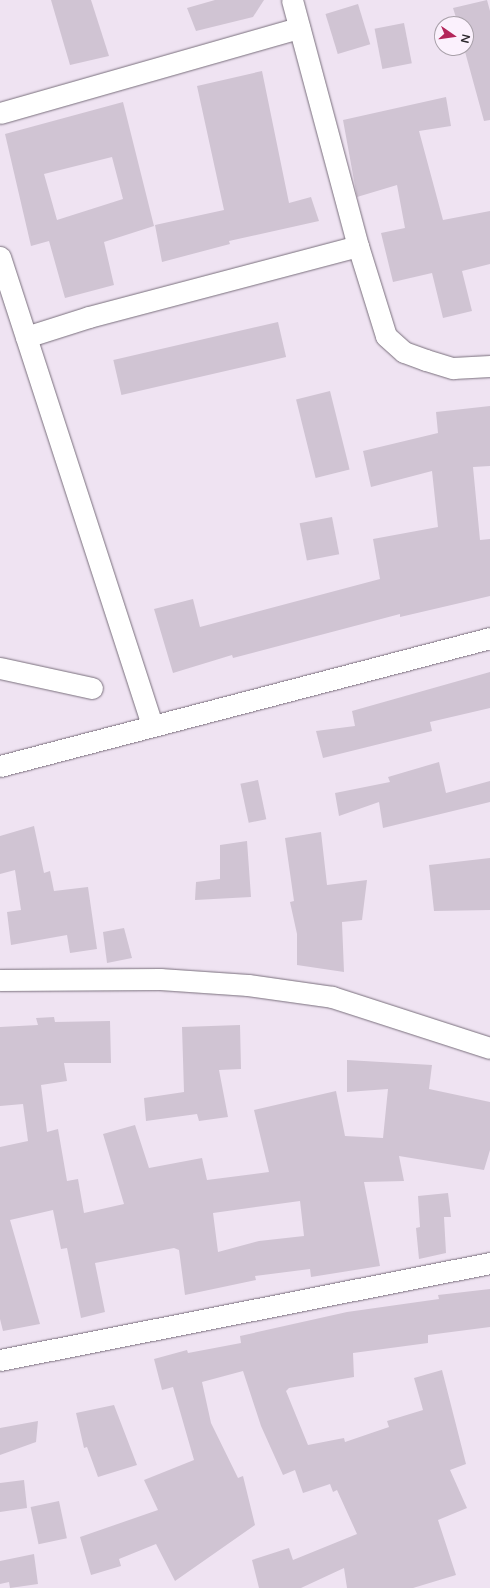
<!DOCTYPE html>
<style>
body{margin:0}
#map{position:relative;width:490px;height:1588px;overflow:hidden;background:#efe3f2;font-family:"Varela Round",sans-serif}
div>[style]{position:absolute}
.building>*{inset:0;background:#d0c4d3;transform-origin:0 0}
.roads{filter:drop-shadow(0 0 1px #796f7c) drop-shadow(0 0 1px #796f7c)}
.street>*{height:21px;margin:-10.5px;padding:0 10.5px;transform-origin:10.5px;border-radius:10.5px;background:#fff}
span{translate:-50% -50%;white-space:nowrap;text-align:center;line-height:1.15;-webkit-text-stroke:3.5px #fbf1fd;paint-order:stroke}
.north{position:absolute;left:434px;top:16px;width:40px;height:40px;box-sizing:border-box;background:#fbf1fd;border:1px solid #a8a0a9;border-radius:50%;rotate:103deg;font-size:11px;font-weight:700;line-height:16px;text-align:center;color:#2b272c}
.north::after{content:'';display:block;margin:auto;width:14px;height:18px;background:#b3255a;clip-path:polygon(50% 0,100% 100%,50% 72%,0 100%)}
</style>
<div id="map">
<div class="building">
<div style="clip-path:polygon(51px 0,91px 0,109px 56px,70px 65px)"></div>
<div style="clip-path:polygon(215px 0,264px 0,253px 17px,196px 31px,187px 8px)"></div>
<div style="clip-path:polygon(487px 0,490px 11px,490px 120px,484px 121px,464px 48px,466px 24px,458px 24px,453px 8px)"></div>
<div style="left:358px;top:4px;width:42px;height:34px;rotate:73deg"></div>
<div style="left:404px;top:23px;width:41px;height:30px;rotate:79deg"></div>
<div style="clip-path:polygon(262px 71px,289px 203px,311px 197px,319px 221px,229px 241px,230px 244px,162px 262px,155px 225px,224px 210px,197px 86px)"></div>
<div style="clip-path:polygon(446px 97px,451px 126px,419px 131px,443px 220px,490px 211px,490px 264px,462px 271px,472px 311px,443px 318px,432px 273px,393px 282px,381px 233px,405px 228px,397px 185px,357px 197px,343px 120px)"></div>
<div style="clip-path:polygon(evenodd,123px 102px,154px 226px,104px 242px,114px 285px,65px 298px,49px 241px,31px 246px,5px 134px,123px 102px,112px 157px,123px 199px,57px 220px,44px 174px,112px 157px)"></div>
<div style="left:278px;top:322px;width:36px;height:169px;rotate:77deg"></div>
<div style="left:330px;top:391px;width:81px;height:35px;rotate:76deg"></div>
<div style="clip-path:polygon(490px 406px,490px 466px,473px 467px,480px 540px,490px 539px,490px 596px,400px 617px,400px 614px,233px 658px,232px 655px,173px 673px,154px 609px,193px 599px,200px 627px,380px 579px,373px 539px,438px 527px,432px 471px,371px 487px,363px 451px,438px 433px,436px 412px)"></div>
<div style="left:332px;top:517px;width:38px;height:33px;rotate:79deg"></div>
<div style="clip-path:polygon(490px 672px,490px 708px,430px 722px,432px 731px,323px 758px,316px 731px,355px 726px,352px 711px)"></div>
<div style="clip-path:polygon(439px 762px,446px 793px,490px 781px,490px 802px,383px 828px,379px 802px,339px 816px,335px 793px,390px 782px,388px 777px)"></div>
<div style="left:258px;top:780px;width:40px;height:18px;rotate:78deg"></div>
<div style="clip-path:polygon(34px 826px,44px 873px,50px 871px,54px 891px,88px 887px,97px 949px,70px 953px,67px 935px,11px 945px,7px 912px,21px 910px,15px 870px,0 874px,0 836px)"></div>
<div style="clip-path:polygon(321px 832px,327px 885px,367px 880px,362px 920px,342px 922px,344px 972px,297px 965px,297px 934px,290px 902px,294px 901px,285px 838px)"></div>
<div style="clip-path:polygon(247px 841px,251px 897px,195px 900px,196px 882px,220px 879px,220px 845px)"></div>
<div style="clip-path:polygon(490px 858px,490px 910px,434px 911px,429px 865px)"></div>
<div style="clip-path:polygon(124px 928px,132px 958px,107px 963px,103px 932px)"></div>
<div style="clip-path:polygon(evenodd,54px 1017px,55px 1022px,110px 1021px,111px 1063px,64px 1063px,67px 1081px,41px 1085px,47px 1132px,58px 1129px,67px 1181px,78px 1179px,84px 1213px,124px 1204px,103px 1134px,135px 1125px,149px 1168px,202px 1158px,207px 1180px,269px 1172px,254px 1110px,336px 1091px,345px 1136px,383px 1138px,388px 1089px,347px 1092px,347px 1060px,432px 1065px,429px 1089px,490px 1102px,490px 1150px,484px 1170px,399px 1156px,404px 1181px,364px 1182px,380px 1266px,311px 1277px,310px 1269px,255px 1276px,256px 1280px,185px 1295px,179px 1250px,174px 1248px,95px 1263px,105px 1312px,81px 1318px,67px 1248px,61px 1249px,53px 1210px,10px 1220px,40px 1324px,3px 1331px,0 1319px,0 1147px,28px 1141px,23px 1104px,0 1106px,0 1027px,38px 1025px,36px 1018px,54px 1017px,300px 1201px,304px 1236px,259px 1241px,218px 1252px,213px 1213px,300px 1201px)"></div>
<div style="clip-path:polygon(240px 1025px,241px 1069px,219px 1070px,228px 1117px,199px 1121px,197px 1114px,146px 1121px,144px 1098px,184px 1092px,182px 1027px)"></div>
<div style="clip-path:polygon(448px 1193px,451px 1217px,444px 1217px,446px 1253px,419px 1259px,416px 1228px,420px 1227px,418px 1196px)"></div>
<div style="clip-path:polygon(490px 1289px,490px 1327px,428px 1335px,428px 1343px,353px 1353px,354px 1377px,289px 1388px,286px 1391px,308px 1445px,344px 1438px,345px 1442px,389px 1427px,387px 1421px,423px 1410px,414px 1378px,442px 1370px,466px 1464px,450px 1470px,467px 1508px,438px 1520px,456px 1575px,413px 1588px,347px 1588px,344px 1568px,301px 1588px,259px 1588px,252px 1560px,289px 1548px,293px 1560px,357px 1534px,337px 1490px,333px 1492px,330px 1484px,303px 1493px,295px 1470px,283px 1475px,261px 1426px,243px 1371px,202px 1382px,211px 1423px,238px 1478px,243px 1476px,255px 1525px,175px 1581px,156px 1544px,119px 1559px,121px 1566px,91px 1575px,80px 1537px,158px 1510px,144px 1480px,194px 1460px,173px 1387px,162px 1390px,154px 1359px,187px 1350px,188px 1353px,241px 1343px,240px 1336px,347px 1312px,439px 1299px,438px 1295px)"></div>
<div style="clip-path:polygon(114px 1405px,137px 1465px,98px 1477px,87px 1447px,84px 1448px,76px 1413px)"></div>
<div style="clip-path:polygon(38px 1421px,36px 1442px,0 1455px,0 1428px)"></div>
<div style="clip-path:polygon(24px 1480px,27px 1508px,0 1512px,0 1483px)"></div>
<div style="left:59px;top:1501px;width:38px;height:29px;rotate:78deg"></div>
<div style="clip-path:polygon(34px 1554px,38px 1584px,10px 1588px,9px 1582px,0 1584px,0 1561px)"></div>
</div>
<div class="roads">
<div class="street">
<div style="left:292px;top:0;width:255px;rotate:75deg"></div>
<div style="left:358px;top:246px;width:94px;rotate:72.7deg"></div>
<div style="left:386px;top:336px;width:24px;rotate:42deg"></div>
<div style="left:404px;top:352px;width:23px;rotate:20deg"></div>
<div style="left:426px;top:360px;width:28px;rotate:17deg"></div>
<div style="left:453px;top:368px;width:37px;rotate:-3deg"></div>
<div style="left:0;top:113px;width:311px;rotate:-15.9deg"></div>
<div style="left:0;top:257px;width:491px;rotate:72deg"></div>
<div style="left:26px;top:337px;width:66px;rotate:-17.6deg"></div>
<div style="left:89px;top:317px;width:278px;rotate:-14.8deg"></div>
<div style="left:0;top:668px;width:94px;rotate:12.3deg"></div>
<div style="left:0;top:766px;width:506px;rotate:-14.64deg"></div>
<div style="left:0;top:980px;width:160px;rotate:-0.4deg"></div>
<div style="left:160px;top:979px;width:88px;rotate:3.9deg"></div>
<div style="left:248px;top:985px;width:85px;rotate:8.1deg"></div>
<div style="left:332px;top:997px;width:166px;rotate:17.9deg"></div>
<div style="left:0;top:1360px;width:500px;rotate:-11.2deg"></div>
</div>
</div>
<div class="north">N</div>
</div>
